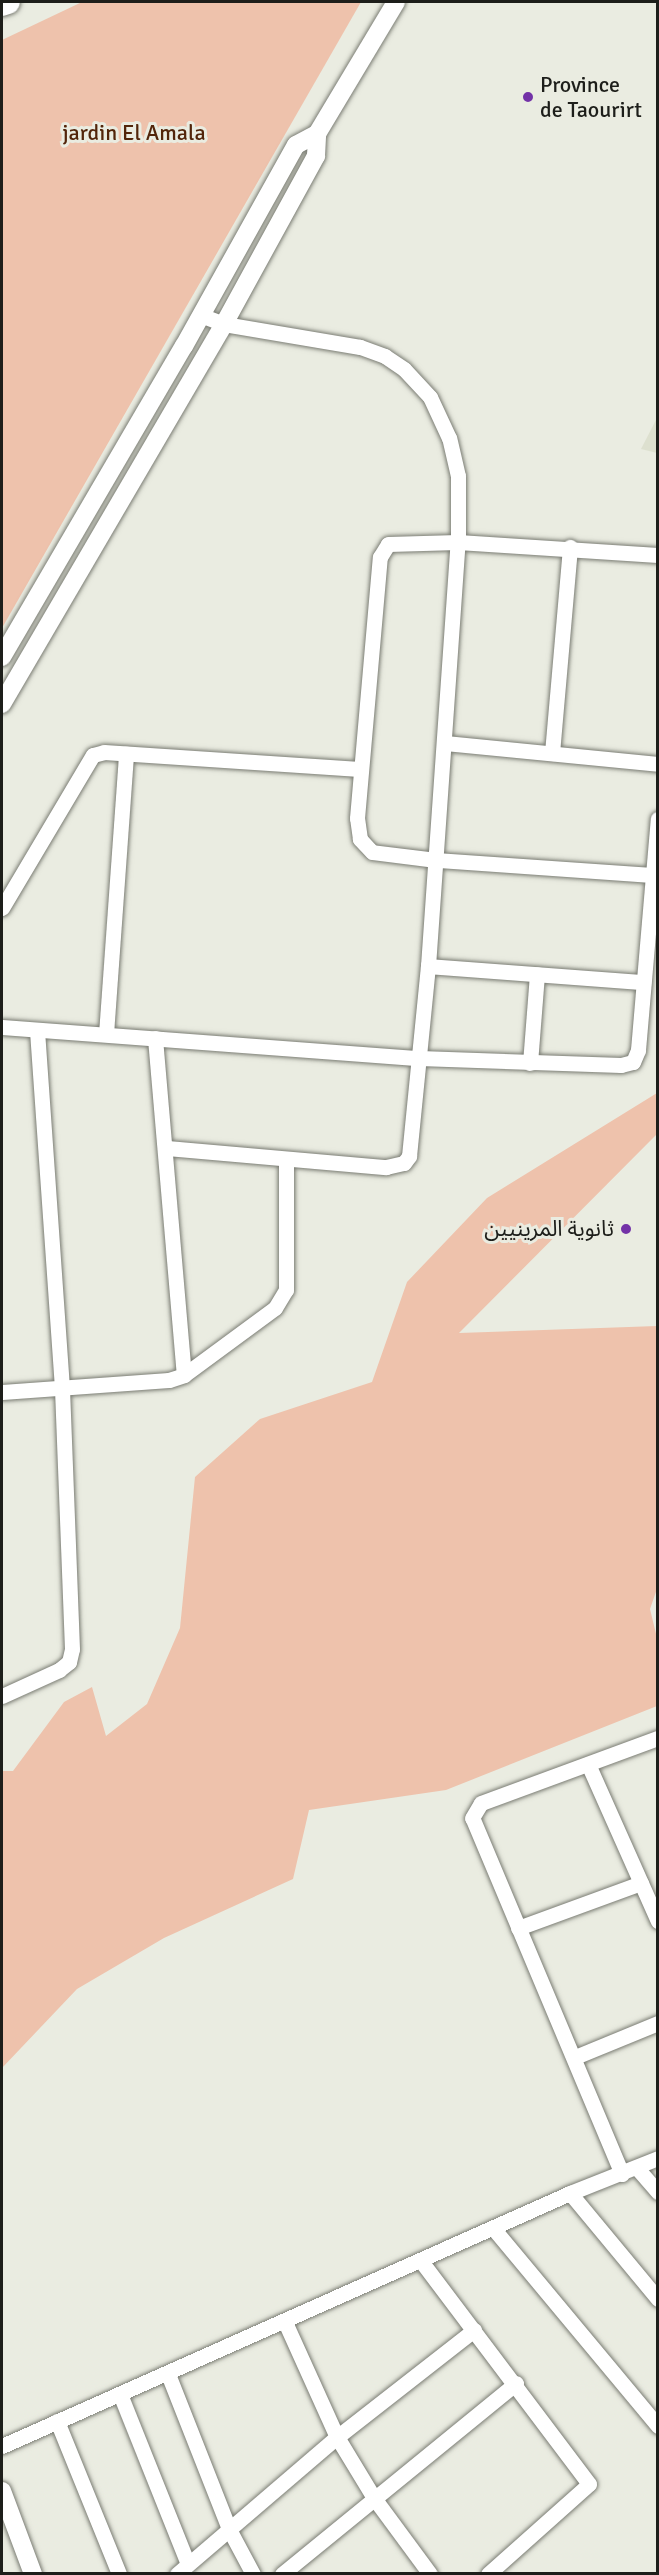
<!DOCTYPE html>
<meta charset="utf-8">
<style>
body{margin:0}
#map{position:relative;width:659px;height:2575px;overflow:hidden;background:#eaece1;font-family:Signika,"Noto Sans Arabic",sans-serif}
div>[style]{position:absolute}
.built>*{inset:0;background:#dde0cf}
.green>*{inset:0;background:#eec2ac}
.roads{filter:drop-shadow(0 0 2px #7a7c73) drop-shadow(0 0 2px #7a7c73)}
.minor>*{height:15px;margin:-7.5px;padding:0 7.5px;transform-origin:7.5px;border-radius:7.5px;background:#fff}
.tertiary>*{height:18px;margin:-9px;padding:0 9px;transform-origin:9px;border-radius:9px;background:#fff}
.primary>*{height:24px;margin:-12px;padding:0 12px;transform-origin:12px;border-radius:12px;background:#fff}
.dots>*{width:16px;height:16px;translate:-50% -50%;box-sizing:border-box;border:3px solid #eaece1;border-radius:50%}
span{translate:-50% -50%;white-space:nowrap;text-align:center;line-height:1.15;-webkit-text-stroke:6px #eaece1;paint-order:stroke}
.poi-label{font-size:22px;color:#1d1e1a}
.left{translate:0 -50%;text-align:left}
.right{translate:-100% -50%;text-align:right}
.park-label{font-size:22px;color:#52250a}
.frame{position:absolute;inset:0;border:3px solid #1d1e1a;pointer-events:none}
</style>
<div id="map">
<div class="built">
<div style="clip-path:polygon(657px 418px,657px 453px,641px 449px)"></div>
</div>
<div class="green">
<div style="clip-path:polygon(82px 2px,361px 2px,2px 628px,2px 40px)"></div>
<div style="clip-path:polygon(657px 1093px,657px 1134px,459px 1333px,657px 1326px,658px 1586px,650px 1609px,657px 1638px,657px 1706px,446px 1790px,309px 1810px,293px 1879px,164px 1938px,77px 1989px,2px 2068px,2px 1771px,13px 1771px,64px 1702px,92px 1687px,106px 1736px,147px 1704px,180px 1628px,195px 1477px,260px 1419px,372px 1382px,407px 1282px,487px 1198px)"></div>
</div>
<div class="roads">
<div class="minor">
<div style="left:445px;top:743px;width:214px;rotate:5.6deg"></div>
<div style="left:552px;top:753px;width:207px;rotate:-85deg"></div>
<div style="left:652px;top:875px;width:217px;rotate:-176deg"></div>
<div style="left:436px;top:860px;width:64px;rotate:-172.9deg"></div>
<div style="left:372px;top:852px;width:18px;rotate:-133deg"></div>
<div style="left:360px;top:839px;width:21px;rotate:-98deg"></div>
<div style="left:357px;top:818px;width:262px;rotate:-85deg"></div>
<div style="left:380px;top:557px;width:15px;rotate:-58deg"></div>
<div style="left:388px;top:544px;width:70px;rotate:-1.6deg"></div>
<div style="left:458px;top:542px;width:200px;rotate:3.7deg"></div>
<div style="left:2px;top:908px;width:178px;rotate:-59.3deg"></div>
<div style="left:93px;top:755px;width:11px;rotate:-15deg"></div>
<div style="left:104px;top:752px;width:256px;rotate:3.8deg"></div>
<div style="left:428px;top:966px;width:216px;rotate:4.3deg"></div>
<div style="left:2px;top:1027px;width:418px;rotate:4.3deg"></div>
<div style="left:419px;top:1058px;width:202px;rotate:2deg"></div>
<div style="left:621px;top:1065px;width:12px;rotate:-14deg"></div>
<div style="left:633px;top:1062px;width:13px;rotate:-67deg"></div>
<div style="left:638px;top:1050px;width:232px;rotate:-85.1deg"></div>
<div style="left:106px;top:1034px;width:281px;rotate:-85.9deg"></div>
<div style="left:155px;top:1038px;width:338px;rotate:85.1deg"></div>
<div style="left:530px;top:1063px;width:89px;rotate:-85.5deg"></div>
<div style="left:167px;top:1148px;width:220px;rotate:5deg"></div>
<div style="left:386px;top:1167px;width:18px;rotate:-13deg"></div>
<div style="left:404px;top:1163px;width:9px;rotate:-54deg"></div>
<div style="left:409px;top:1156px;width:191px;rotate:-84.3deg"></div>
<div style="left:428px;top:966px;width:425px;rotate:-86deg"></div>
<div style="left:458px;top:542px;width:66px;rotate:-90deg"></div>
<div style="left:458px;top:476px;width:39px;rotate:-103deg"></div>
<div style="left:449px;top:438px;width:45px;rotate:-114.9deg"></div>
<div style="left:430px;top:397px;width:38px;rotate:-133deg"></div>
<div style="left:404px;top:369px;width:23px;rotate:-146deg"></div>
<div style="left:385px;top:356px;width:27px;rotate:-160deg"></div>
<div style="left:360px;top:347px;width:138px;rotate:-170.4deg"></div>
<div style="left:224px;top:324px;width:26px;rotate:-159deg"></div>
<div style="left:2px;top:1392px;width:167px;rotate:-4.1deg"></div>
<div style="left:169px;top:1380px;width:16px;rotate:-18deg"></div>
<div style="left:184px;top:1375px;width:113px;rotate:-36.4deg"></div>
<div style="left:275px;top:1308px;width:21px;rotate:-59deg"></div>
<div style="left:286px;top:1290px;width:129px;rotate:-90deg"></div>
<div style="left:2px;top:1696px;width:63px;rotate:-24.5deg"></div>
<div style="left:59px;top:1670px;width:13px;rotate:-39deg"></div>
<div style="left:69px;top:1662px;width:13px;rotate:-77deg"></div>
<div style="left:72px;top:1649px;width:261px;rotate:-92.2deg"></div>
<div style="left:62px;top:1388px;width:358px;rotate:-94deg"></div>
<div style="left:588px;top:1764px;width:172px;rotate:66deg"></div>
<div style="left:518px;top:1928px;width:131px;rotate:-20.1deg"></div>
<div style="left:575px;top:2057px;width:90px;rotate:-22.3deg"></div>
<div style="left:637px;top:2168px;width:32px;rotate:49deg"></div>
<div style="left:622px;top:2174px;width:386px;rotate:-112.8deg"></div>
<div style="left:472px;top:1818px;width:17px;rotate:-59deg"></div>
<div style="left:481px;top:1803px;width:189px;rotate:-20.2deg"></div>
<div style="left:570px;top:2193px;width:138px;rotate:50.3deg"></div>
<div style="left:493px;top:2228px;width:258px;rotate:50.2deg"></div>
<div style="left:421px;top:2261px;width:279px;rotate:53deg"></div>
<div style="left:589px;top:2484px;width:135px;rotate:138.3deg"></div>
<div style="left:285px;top:2322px;width:126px;rotate:65.7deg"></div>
<div style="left:337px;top:2437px;width:71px;rotate:58.8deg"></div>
<div style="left:374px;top:2498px;width:94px;rotate:53.6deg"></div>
<div style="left:168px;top:2374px;width:169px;rotate:68.5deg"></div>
<div style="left:230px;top:2531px;width:49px;rotate:61.9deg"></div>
<div style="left:120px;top:2394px;width:183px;rotate:68.2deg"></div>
<div style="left:57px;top:2421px;width:165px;rotate:67.9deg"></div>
<div style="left:2px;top:2446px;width:622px;rotate:-24.01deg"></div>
<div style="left:570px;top:2193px;width:95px;rotate:-21.7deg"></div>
<div style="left:177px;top:2574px;width:211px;rotate:-40.6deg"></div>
<div style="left:337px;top:2437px;width:174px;rotate:-38deg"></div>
<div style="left:282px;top:2574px;width:302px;rotate:-39.2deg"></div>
</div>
<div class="tertiary">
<div style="left:2px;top:657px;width:360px;rotate:-59.7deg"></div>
<div style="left:184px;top:346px;width:230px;rotate:-60.9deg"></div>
<div style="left:296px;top:145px;width:24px;rotate:-28deg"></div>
<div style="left:2px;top:704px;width:440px;rotate:-59.7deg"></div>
<div style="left:224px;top:324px;width:192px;rotate:-61.3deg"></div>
<div style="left:316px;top:156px;width:22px;rotate:-87deg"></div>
<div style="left:317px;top:134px;width:154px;rotate:-59.1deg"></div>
<div style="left:2px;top:2491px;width:89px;rotate:69.5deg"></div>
</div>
<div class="primary">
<div style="left:2px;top:4px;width:6px;rotate:-18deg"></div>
</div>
</div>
<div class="dots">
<div style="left:528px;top:97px;background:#7332a7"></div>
<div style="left:626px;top:1229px;background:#7332a7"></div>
</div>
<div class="poi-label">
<span class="left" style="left:540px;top:97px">Province<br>de Taourirt</span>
<span class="right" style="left:614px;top:1229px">ثانوية المرينيين</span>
</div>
<div class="park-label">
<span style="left:134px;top:133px">jardin El Amala</span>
</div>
<div class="frame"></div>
</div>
